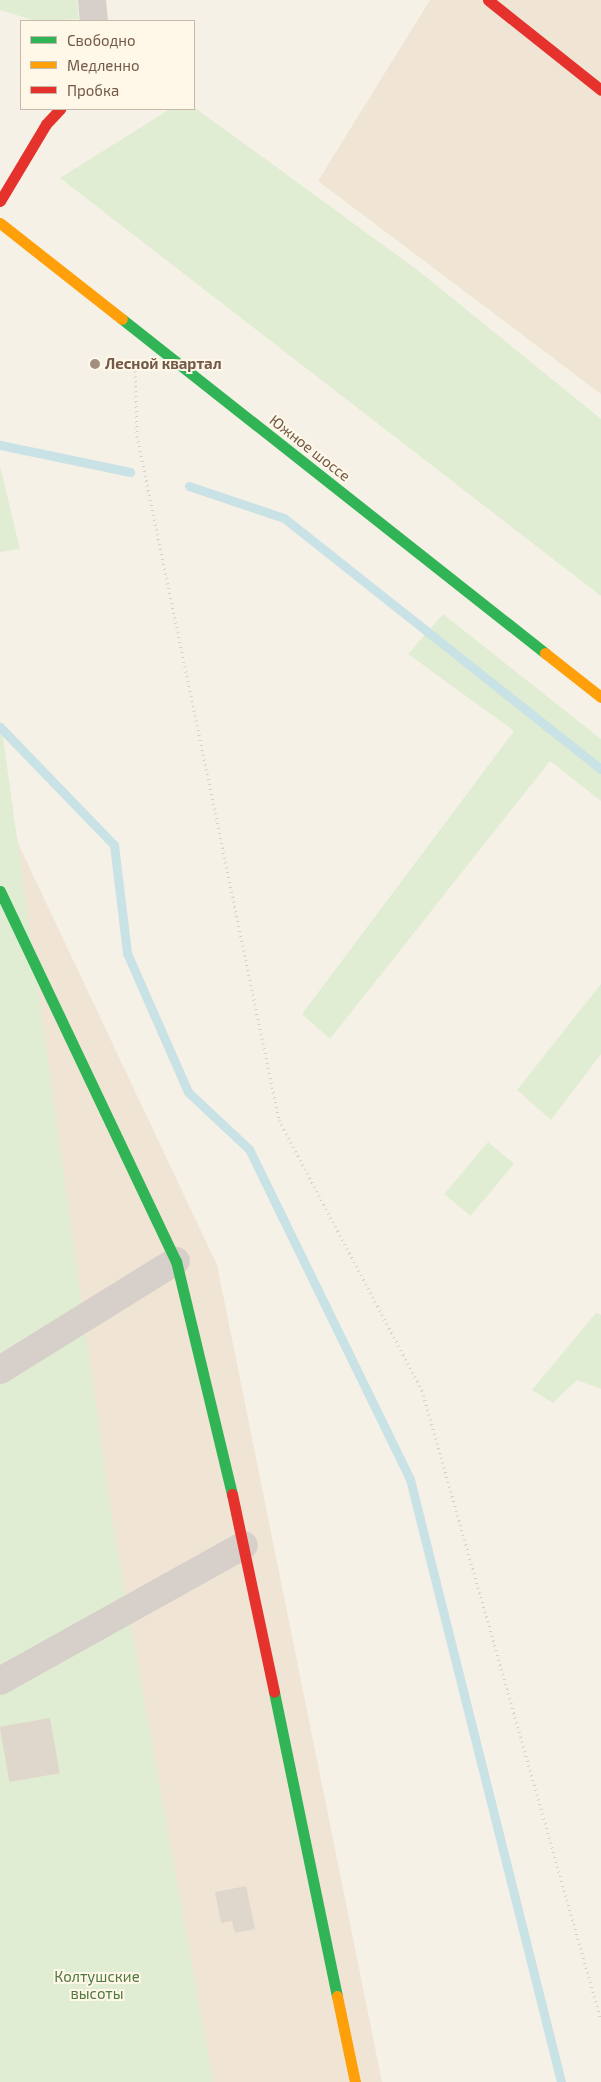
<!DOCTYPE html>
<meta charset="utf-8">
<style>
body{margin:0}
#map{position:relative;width:601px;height:2082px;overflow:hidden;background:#f6f1e7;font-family:"Exo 2",sans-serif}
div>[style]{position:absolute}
.residential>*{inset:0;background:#f0e4d4}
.green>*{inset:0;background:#e0edd2;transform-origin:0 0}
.stream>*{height:9px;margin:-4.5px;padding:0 4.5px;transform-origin:4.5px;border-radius:4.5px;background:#c9e2e6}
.building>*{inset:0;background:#e0d7cc;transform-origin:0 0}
.path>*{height:3px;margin-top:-1.5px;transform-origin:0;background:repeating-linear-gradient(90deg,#d7d0c9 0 1px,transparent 0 5px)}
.street>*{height:28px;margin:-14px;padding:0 14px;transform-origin:14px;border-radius:14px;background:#d7cfc9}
.fast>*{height:11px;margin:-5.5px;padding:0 5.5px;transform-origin:5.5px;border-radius:5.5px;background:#30b455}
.slow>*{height:11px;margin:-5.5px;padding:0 5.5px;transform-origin:5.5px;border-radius:5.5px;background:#ff9f0a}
.jam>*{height:11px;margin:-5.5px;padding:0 5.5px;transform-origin:5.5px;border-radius:5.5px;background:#e5322d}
.dots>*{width:14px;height:14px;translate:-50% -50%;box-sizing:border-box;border:2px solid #fff7e7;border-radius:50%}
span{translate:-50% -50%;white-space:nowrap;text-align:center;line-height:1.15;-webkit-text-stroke:4px #fff7e7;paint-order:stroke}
.poi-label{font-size:15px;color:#735a48;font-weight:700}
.left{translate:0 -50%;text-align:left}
.street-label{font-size:15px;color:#735a48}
.park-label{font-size:15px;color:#4e7940}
.legend{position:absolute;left:20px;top:20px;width:175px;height:90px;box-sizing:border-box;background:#fff7e7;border:1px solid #c7b8a7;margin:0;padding:6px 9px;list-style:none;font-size:15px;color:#735a48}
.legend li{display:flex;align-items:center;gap:10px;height:25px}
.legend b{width:25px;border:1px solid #c7b8a7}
</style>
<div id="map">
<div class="residential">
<div style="clip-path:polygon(430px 0,601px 0,601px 394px,318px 181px)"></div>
<div style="clip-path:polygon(0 805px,217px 1265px,382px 2082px,0 2082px)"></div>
</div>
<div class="green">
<div style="clip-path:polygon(0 0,77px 0,79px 19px,36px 21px,0 10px)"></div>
<div style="clip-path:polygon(194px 107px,420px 272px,601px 419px,601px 596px,60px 178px,170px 109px)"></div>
<div style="clip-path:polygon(0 466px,20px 549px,0 552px)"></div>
<div style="clip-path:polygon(443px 614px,601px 739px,601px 801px,550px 761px,330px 1039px,302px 1014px,514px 731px,408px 654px)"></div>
<div style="clip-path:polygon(0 716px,112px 1520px,213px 2082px,0 2082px)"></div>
<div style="clip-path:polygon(601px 984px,601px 1054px,551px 1120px,517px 1090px)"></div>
<div style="left:488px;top:1142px;width:34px;height:68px;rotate:40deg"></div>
<div style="clip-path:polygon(596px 1313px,601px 1315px,601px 1389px,577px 1380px,553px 1403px,532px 1390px)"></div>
</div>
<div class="stream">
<div style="left:0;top:445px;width:133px;rotate:11.7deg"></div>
<div style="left:189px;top:486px;width:100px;rotate:18.6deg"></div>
<div style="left:284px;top:518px;width:404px;rotate:38.4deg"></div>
<div style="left:0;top:727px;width:164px;rotate:46deg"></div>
<div style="left:114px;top:845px;width:109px;rotate:83.1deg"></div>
<div style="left:127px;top:953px;width:152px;rotate:66.3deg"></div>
<div style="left:188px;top:1092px;width:83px;rotate:43.1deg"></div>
<div style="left:249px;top:1149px;width:367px;rotate:64deg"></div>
<div style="left:410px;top:1479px;width:622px;rotate:75.94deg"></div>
</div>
<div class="building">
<div style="left:50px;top:1718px;width:56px;height:51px;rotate:80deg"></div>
<div style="clip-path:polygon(246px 1886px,255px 1929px,235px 1933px,232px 1921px,221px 1923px,215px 1892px)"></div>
</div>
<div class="path">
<div style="left:135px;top:366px;width:70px;rotate:88.4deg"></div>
<div style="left:137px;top:436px;width:699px;rotate:78.27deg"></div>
<div style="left:279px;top:1120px;width:306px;rotate:62.1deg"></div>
<div style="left:422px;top:1390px;width:655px;rotate:74.14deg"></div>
</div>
<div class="street">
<div style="left:92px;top:0;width:21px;rotate:85deg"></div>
<div style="left:0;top:1370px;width:207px;rotate:-31.8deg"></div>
<div style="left:0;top:1681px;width:279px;rotate:-29.1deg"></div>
</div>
<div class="fast">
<div style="left:122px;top:319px;width:539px;rotate:38.29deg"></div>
<div style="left:0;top:891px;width:410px;rotate:64.6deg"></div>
<div style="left:176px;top:1261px;width:240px;rotate:76.5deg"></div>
<div style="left:274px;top:1692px;width:310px;rotate:78.3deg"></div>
</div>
<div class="slow">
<div style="left:0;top:223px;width:155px;rotate:38.2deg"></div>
<div style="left:545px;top:653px;width:71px;rotate:38.2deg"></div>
<div style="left:337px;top:1996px;width:88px;rotate:78.2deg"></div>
</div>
<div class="jam">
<div style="left:488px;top:0;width:144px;rotate:38.5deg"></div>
<div style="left:0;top:201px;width:90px;rotate:-59.1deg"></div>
<div style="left:46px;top:124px;width:21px;rotate:-47deg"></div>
<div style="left:232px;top:1494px;width:202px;rotate:78deg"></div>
</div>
<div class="dots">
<div style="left:95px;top:364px;background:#a18f80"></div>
</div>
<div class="poi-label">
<span class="left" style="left:105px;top:364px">Лесной квартал</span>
</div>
<div class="street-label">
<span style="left:310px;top:448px;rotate:38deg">Южное шоссе</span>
</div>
<div class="park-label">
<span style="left:97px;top:1985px">Колтушские<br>высоты</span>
</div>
<ul class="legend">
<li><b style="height:6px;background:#30b455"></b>Свободно</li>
<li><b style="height:6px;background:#ff9f0a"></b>Медленно</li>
<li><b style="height:6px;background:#e5322d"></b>Пробка</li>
</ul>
</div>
